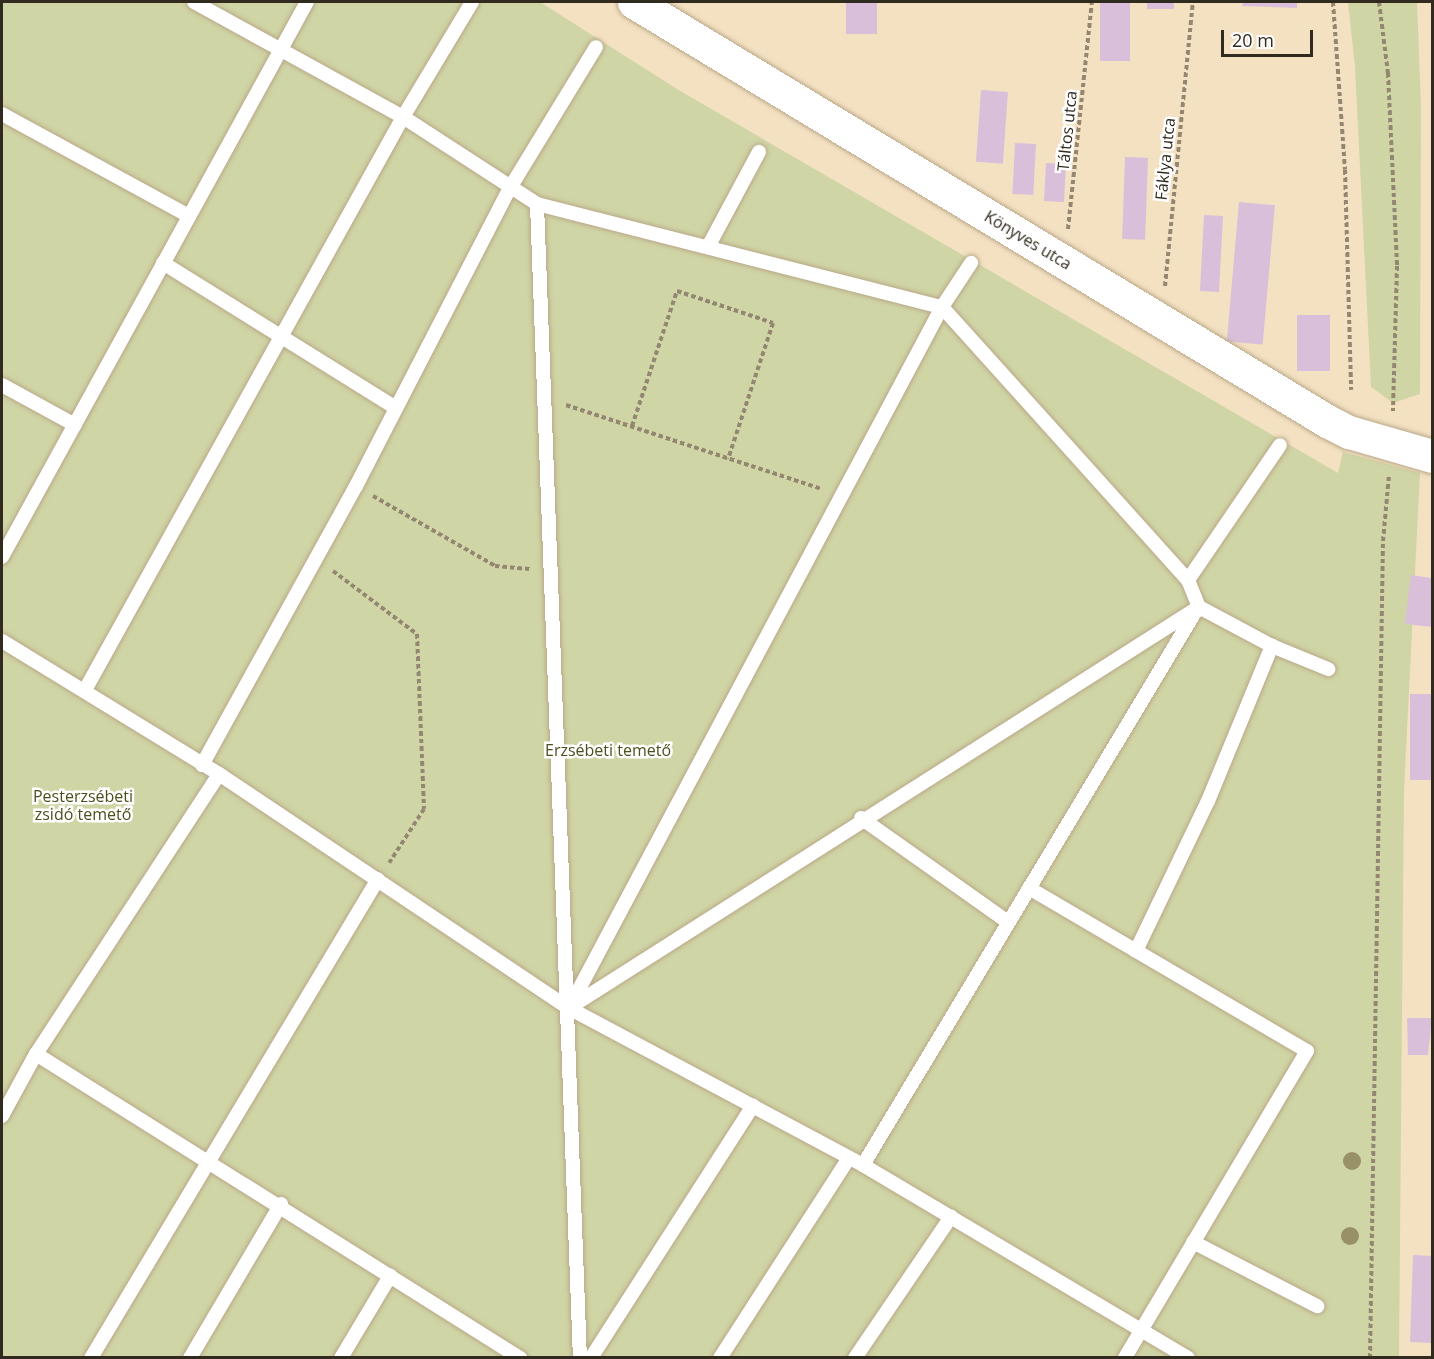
<!DOCTYPE html>
<meta charset="utf-8">
<style>
body{margin:0}
#map{position:relative;width:1434px;height:1359px;overflow:hidden;background:#f4e1c2;font-family:"Open Sans",sans-serif}
div>[style]{position:absolute}
.green>*{inset:0;background:#d0d5a5}
.building>*{inset:0;background:#d9bfda;transform-origin:0 0}
.path>*{height:4px;margin-top:-2px;transform-origin:0;background:repeating-linear-gradient(90deg,#948771 0 4.5px,transparent 0 7.5px)}
.roads{filter:drop-shadow(0 0 2px #b9a889) drop-shadow(0 0 2px #b9a889)}
.lane>*{height:14px;margin:-7px;padding:0 7px;transform-origin:7px;border-radius:7px;background:#fff}
.secondary>*{height:33px;margin:-16.5px;padding:0 16.5px;transform-origin:16.5px;border-radius:16.5px;background:#fff}
.trees>*{width:18px;height:18px;margin:-9px;border-radius:50%;background:#989167}
span{translate:-50% -50%;white-space:nowrap;text-align:center;line-height:1.15;-webkit-text-stroke:5px #fff;paint-order:stroke}
.street-label{font-size:16px;color:#312a1e}
.park-label{font-size:16px;color:#4d501d}
.frame{position:absolute;inset:0;border:3px solid #312a1e;pointer-events:none}
.scale{position:absolute;left:1221px;top:30px;width:92px;height:27px;box-sizing:border-box;border:3px solid #312a1e;border-top:0;padding-left:8px;font-size:18px;line-height:21px;white-space:nowrap;color:#312a1e;-webkit-text-stroke:4px #fff;paint-order:stroke}
</style>
<div id="map">
<div class="green">
<div style="clip-path:polygon(2px 2px,540px 2px,677px 89px,1338px 473px,1343px 452px,1420px 473px,1404px 790px,1399px 1357px,2px 1358px)"></div>
<div style="clip-path:polygon(1348px 2px,1417px 2px,1421px 108px,1420px 394px,1393px 403px,1371px 387px,1355px 67px)"></div>
</div>
<div class="building">
<div style="left:846px;top:2px;width:31px;height:32px"></div>
<div style="left:1100px;top:2px;width:30px;height:59px"></div>
<div style="left:1147px;top:2px;width:27px;height:7px"></div>
<div style="clip-path:polygon(1243px 2px,1297px 2px,1297px 8px,1242px 6px)"></div>
<div style="left:981px;top:90px;width:27px;height:72px;rotate:4deg"></div>
<div style="left:1015px;top:143px;width:21px;height:51px;rotate:3deg"></div>
<div style="left:1125px;top:157px;width:23px;height:82px;rotate:2deg"></div>
<div style="left:1046px;top:163px;width:20px;height:38px;rotate:3deg"></div>
<div style="left:1239px;top:202px;width:36px;height:140px;rotate:5deg"></div>
<div style="left:1204px;top:215px;width:19px;height:76px;rotate:3deg"></div>
<div style="left:1297px;top:315px;width:33px;height:56px"></div>
<div style="clip-path:polygon(1411px 575px,1432px 578px,1432px 627px,1405px 624px)"></div>
<div style="left:1410px;top:694px;width:22px;height:86px"></div>
<div style="clip-path:polygon(1407px 1018px,1432px 1018px,1428px 1055px,1408px 1055px)"></div>
<div style="clip-path:polygon(1413px 1255px,1432px 1256px,1432px 1343px,1410px 1342px)"></div>
</div>
<div class="path">
<div style="left:1333px;top:2px;width:168px;rotate:85.9deg"></div>
<div style="left:1345px;top:170px;width:220px;rotate:88.4deg"></div>
<div style="left:1379px;top:2px;width:72px;rotate:82.8deg"></div>
<div style="left:1388px;top:73px;width:193px;rotate:87.3deg"></div>
<div style="left:1397px;top:266px;width:145px;rotate:91.6deg"></div>
<div style="left:1068px;top:229px;width:228px;rotate:-84deg"></div>
<div style="left:1165px;top:286px;width:285px;rotate:-84.4deg"></div>
<div style="left:566px;top:405px;width:268px;rotate:18.2deg"></div>
<div style="left:632px;top:426px;width:142px;rotate:-71.6deg"></div>
<div style="left:677px;top:291px;width:101px;rotate:18.4deg"></div>
<div style="left:773px;top:323px;width:143px;rotate:108.3deg"></div>
<div style="left:373px;top:496px;width:141px;rotate:29.8deg"></div>
<div style="left:495px;top:566px;width:35px;rotate:5deg"></div>
<div style="left:333px;top:571px;width:105px;rotate:36.9deg"></div>
<div style="left:417px;top:634px;width:175px;rotate:87.7deg"></div>
<div style="left:424px;top:809px;width:64px;rotate:122.9deg"></div>
<div style="left:1370px;top:1358px;width:817px;rotate:-89.09deg"></div>
<div style="left:1383px;top:541px;width:66px;rotate:-84.8deg"></div>
</div>
<div class="roads">
<div class="lane">
<div style="left:194px;top:2px;width:239px;rotate:28.8deg"></div>
<div style="left:403px;top:117px;width:160px;rotate:33deg"></div>
<div style="left:537px;top:204px;width:1155px;rotate:87.87deg"></div>
<div style="left:2px;top:114px;width:213px;rotate:28.6deg"></div>
<div style="left:537px;top:204px;width:418px;rotate:14.3deg"></div>
<div style="left:942px;top:307px;width:53px;rotate:-56.6deg"></div>
<div style="left:708px;top:247px;width:108px;rotate:-61.8deg"></div>
<div style="left:163px;top:263px;width:274px;rotate:31.9deg"></div>
<div style="left:2px;top:385px;width:83px;rotate:28.7deg"></div>
<div style="left:2px;top:557px;width:633px;rotate:-61.21deg"></div>
<div style="left:1188px;top:580px;width:163px;rotate:-55.7deg"></div>
<div style="left:1199px;top:607px;width:747px;rotate:147.52deg"></div>
<div style="left:569px;top:1008px;width:794px;rotate:-61.98deg"></div>
<div style="left:942px;top:307px;width:367px;rotate:48deg"></div>
<div style="left:1188px;top:580px;width:29px;rotate:68deg"></div>
<div style="left:1199px;top:607px;width:83px;rotate:28.1deg"></div>
<div style="left:1272px;top:646px;width:61px;rotate:22.3deg"></div>
<div style="left:2px;top:641px;width:255px;rotate:31.5deg"></div>
<div style="left:219px;top:774px;width:421px;rotate:33.8deg"></div>
<div style="left:569px;top:1008px;width:333px;rotate:28.1deg"></div>
<div style="left:863px;top:1165px;width:378px;rotate:30.7deg"></div>
<div style="left:85px;top:690px;width:655px;rotate:-60.97deg"></div>
<div style="left:403px;top:117px;width:134px;rotate:-59deg"></div>
<div style="left:202px;top:765px;width:319px;rotate:-61.1deg"></div>
<div style="left:356px;top:486px;width:335px;rotate:-62.7deg"></div>
<div style="left:510px;top:188px;width:165px;rotate:-58.6deg"></div>
<div style="left:861px;top:818px;width:180px;rotate:35.3deg"></div>
<div style="left:1029px;top:888px;width:322px;rotate:30.4deg"></div>
<div style="left:1307px;top:1051px;width:357px;rotate:120.7deg"></div>
<div style="left:1136px;top:951px;width:166px;rotate:-64.4deg"></div>
<div style="left:1208px;top:801px;width:168px;rotate:-67.6deg"></div>
<div style="left:36px;top:1054px;width:572px;rotate:32.13deg"></div>
<div style="left:2px;top:1116px;width:71px;rotate:-61.3deg"></div>
<div style="left:36px;top:1054px;width:334px;rotate:-56.8deg"></div>
<div style="left:863px;top:1165px;width:649px;rotate:-59.01deg"></div>
<div style="left:1193px;top:1242px;width:140px;rotate:27.3deg"></div>
<div style="left:91px;top:1358px;width:558px;rotate:-59.07deg"></div>
<div style="left:190px;top:1358px;width:179px;rotate:-59.4deg"></div>
<div style="left:341px;top:1358px;width:96px;rotate:-59.1deg"></div>
<div style="left:591px;top:1358px;width:300px;rotate:-57.3deg"></div>
<div style="left:720px;top:1358px;width:238px;rotate:-57.2deg"></div>
<div style="left:855px;top:1358px;width:171px;rotate:-55.8deg"></div>
</div>
<div class="secondary">
<div style="left:634px;top:2px;width:810px;rotate:31.16deg"></div>
<div style="left:1327px;top:421px;width:25px;rotate:27deg"></div>
<div style="left:1349px;top:432px;width:86px;rotate:16.1deg"></div>
</div>
</div>
<div class="trees">
<div style="left:1352px;top:1161px"></div>
<div style="left:1350px;top:1236px"></div>
</div>
<div class="street-label">
<span style="left:1067px;top:131px;rotate:-84deg">Táltos utca</span>
<span style="left:1165px;top:159px;rotate:-84deg">Fáklya utca</span>
<span style="left:1028px;top:240px;rotate:31deg">Könyves utca</span>
</div>
<div class="park-label">
<span style="left:608px;top:750px">Erzsébeti temető</span>
<span style="left:83px;top:805px">Pesterzsébeti<br>zsidó temető</span>
</div>
<div class="frame"></div>
<div class="scale">20 m</div>
</div>
